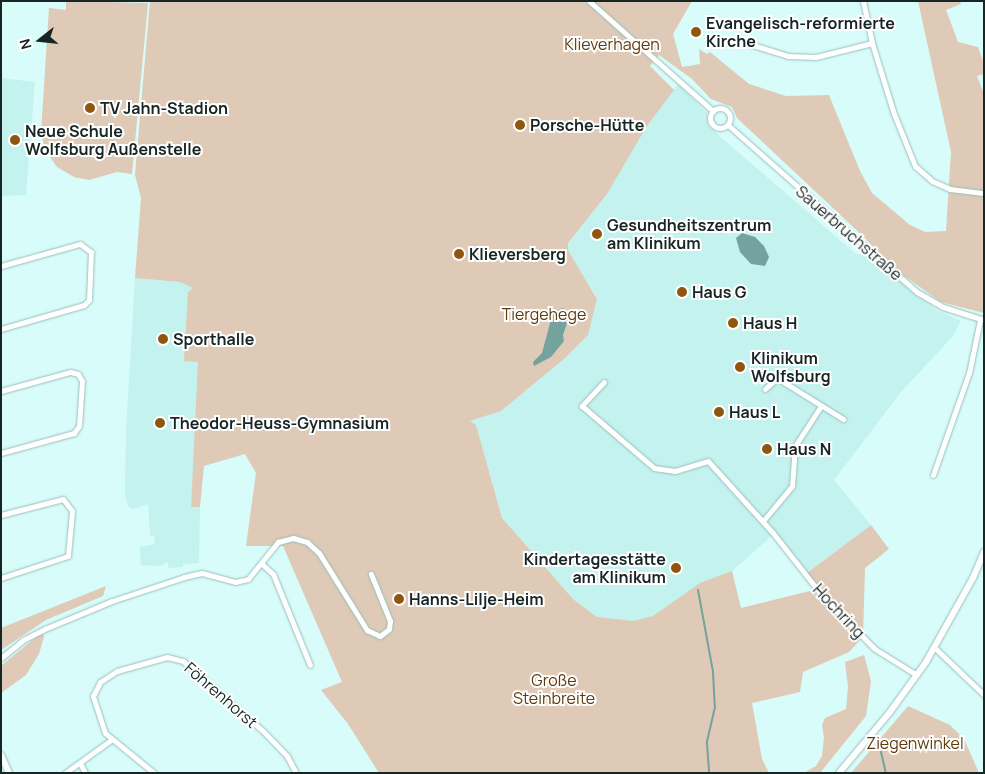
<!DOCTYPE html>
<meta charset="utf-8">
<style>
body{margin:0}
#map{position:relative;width:985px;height:774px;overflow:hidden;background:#d7fcfa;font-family:Manrope,sans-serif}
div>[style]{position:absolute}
.built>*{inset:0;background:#c3f2ef}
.green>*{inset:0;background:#decab7}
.water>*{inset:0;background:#74a29f}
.stream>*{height:2px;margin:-1px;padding:0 1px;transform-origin:1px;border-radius:1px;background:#74a29f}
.roads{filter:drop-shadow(0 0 1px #9bbebc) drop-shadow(0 0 1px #9bbebc)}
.minor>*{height:5px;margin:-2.5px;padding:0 2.5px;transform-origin:2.5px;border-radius:2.5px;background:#fff}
.minor>.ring{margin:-2.5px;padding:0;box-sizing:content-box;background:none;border:5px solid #fff;border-radius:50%}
.tertiary>*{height:6px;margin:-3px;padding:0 3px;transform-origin:3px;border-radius:3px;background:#fff}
.dots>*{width:14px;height:14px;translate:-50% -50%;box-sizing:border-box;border:2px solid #fff;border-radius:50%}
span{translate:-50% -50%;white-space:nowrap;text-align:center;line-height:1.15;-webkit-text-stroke:4px #fff;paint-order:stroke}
.poi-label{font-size:16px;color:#172524;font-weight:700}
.left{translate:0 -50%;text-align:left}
.right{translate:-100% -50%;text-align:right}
.park-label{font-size:16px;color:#613a0d}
.street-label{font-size:16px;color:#172524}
.frame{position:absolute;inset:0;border:2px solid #172524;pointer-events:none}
.north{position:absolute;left:15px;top:15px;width:50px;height:50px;-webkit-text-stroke:4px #fff;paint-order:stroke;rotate:254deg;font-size:14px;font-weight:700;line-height:20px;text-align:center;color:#172524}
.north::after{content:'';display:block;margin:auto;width:18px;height:22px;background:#172524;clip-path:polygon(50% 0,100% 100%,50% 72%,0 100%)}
</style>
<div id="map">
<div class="built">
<div style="clip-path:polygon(1px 78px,35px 82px,26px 195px,1px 196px)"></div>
<div style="clip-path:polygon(678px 84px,707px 113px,708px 126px,856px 254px,868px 256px,938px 311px,961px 321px,953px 336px,901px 392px,834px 480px,871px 525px,807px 573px,776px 532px,732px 571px,740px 608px,630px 641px,573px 599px,502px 518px,476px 425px,470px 421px,501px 411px,564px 359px,588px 335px,597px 298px,568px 250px,568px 243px,607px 194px,647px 126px)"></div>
<div style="clip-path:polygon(135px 278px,180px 282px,194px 288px,202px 320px,191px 507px,200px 507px,199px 563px,183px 564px,183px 567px,168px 568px,168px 562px,161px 566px,141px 565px,140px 547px,155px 544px,154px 536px,150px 536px,148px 504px,133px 509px,128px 506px,125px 495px,126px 429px)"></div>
</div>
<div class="green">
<div style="clip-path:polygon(66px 1px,148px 3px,132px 174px,117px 172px,89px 180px,74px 177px,57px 167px,45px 150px,41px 133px,49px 8px,66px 10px)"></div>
<div style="clip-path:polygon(150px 1px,692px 1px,673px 34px,682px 67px,700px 64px,699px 49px,707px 54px,710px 52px,749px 84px,786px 96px,829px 95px,860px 171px,872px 193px,910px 225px,925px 232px,946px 231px,951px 152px,918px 1px,960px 1px,961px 4px,946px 10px,958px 42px,978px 47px,984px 64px,984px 74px,977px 76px,984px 94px,984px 313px,941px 302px,892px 267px,866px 239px,737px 118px,732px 107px,711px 99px,692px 79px,659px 55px,650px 66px,674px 90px,647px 126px,607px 194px,568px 243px,568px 250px,597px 299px,588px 335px,564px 359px,501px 411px,470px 421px,476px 425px,502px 518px,573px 599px,597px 617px,633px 621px,653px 616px,700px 583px,732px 571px,741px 608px,818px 589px,807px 573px,871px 525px,889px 549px,865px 568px,863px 637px,849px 652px,803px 672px,800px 692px,752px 703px,762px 759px,769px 773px,379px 773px,348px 724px,321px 690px,342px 682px,283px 546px,246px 546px,256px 473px,245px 454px,204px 466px,200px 507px,191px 507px,198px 362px,184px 361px,188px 292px,193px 288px,180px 282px,135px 278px,141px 198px,135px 175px)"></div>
<div style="clip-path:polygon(106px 586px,103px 596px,46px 620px,1px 650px,1px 628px)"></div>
<div style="clip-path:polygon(42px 632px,44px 637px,39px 654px,26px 675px,1px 693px,1px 666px)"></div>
<div style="clip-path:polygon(864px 655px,871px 681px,866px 716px,820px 773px,804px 773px,816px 766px,822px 756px,824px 738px,822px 725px,825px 718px,846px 709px,848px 687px,845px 662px)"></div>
<div style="clip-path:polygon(908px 706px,950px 725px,964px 739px,979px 773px,851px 773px)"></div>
</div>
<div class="water">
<div style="clip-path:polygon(742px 233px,755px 237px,764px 246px,769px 257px,765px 266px,751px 264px,740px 252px,736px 238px)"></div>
<div style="clip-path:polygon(563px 308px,570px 314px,563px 335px,564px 341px,551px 357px,534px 366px,533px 362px,542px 353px,553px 312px)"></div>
</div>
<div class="stream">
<div style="left:698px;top:590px;width:83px;rotate:79.6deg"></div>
<div style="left:713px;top:672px;width:35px;rotate:87deg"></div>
<div style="left:715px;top:707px;width:37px;rotate:103deg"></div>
<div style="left:707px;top:743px;width:30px;rotate:86deg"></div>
<div style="left:881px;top:752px;width:22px;rotate:77deg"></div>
</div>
<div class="roads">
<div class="minor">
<div style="left:589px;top:1px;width:166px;rotate:41.6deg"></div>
<div style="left:863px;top:1px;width:43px;rotate:77.9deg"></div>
<div style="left:872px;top:43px;width:74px;rotate:72.8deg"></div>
<div style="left:894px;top:114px;width:56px;rotate:68deg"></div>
<div style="left:915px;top:166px;width:23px;rotate:41deg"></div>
<div style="left:932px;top:181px;width:20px;rotate:24deg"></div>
<div style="left:950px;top:189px;width:34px;rotate:7deg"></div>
<div style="left:729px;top:42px;width:11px;rotate:-5deg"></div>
<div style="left:740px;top:41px;width:50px;rotate:17.4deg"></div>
<div style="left:788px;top:56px;width:28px;rotate:2deg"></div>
<div style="left:816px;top:57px;width:58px;rotate:-14deg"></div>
<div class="ring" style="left:710px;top:108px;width:15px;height:15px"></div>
<div style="left:728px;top:125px;width:252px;rotate:41.5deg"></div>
<div style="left:917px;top:292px;width:30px;rotate:30deg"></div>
<div style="left:943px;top:307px;width:43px;rotate:17.6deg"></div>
<div style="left:1px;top:266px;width:82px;rotate:-15.6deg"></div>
<div style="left:80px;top:244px;width:14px;rotate:36deg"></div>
<div style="left:91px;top:252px;width:48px;rotate:92.4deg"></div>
<div style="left:89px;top:300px;width:7px;rotate:135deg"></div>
<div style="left:84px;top:305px;width:86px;rotate:163.9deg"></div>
<div style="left:604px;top:382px;width:33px;rotate:133deg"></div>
<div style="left:582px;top:406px;width:95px;rotate:40.7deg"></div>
<div style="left:654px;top:468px;width:21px;rotate:8deg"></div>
<div style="left:675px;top:471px;width:34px;rotate:-17deg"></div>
<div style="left:708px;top:461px;width:97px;rotate:47.9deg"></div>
<div style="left:773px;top:533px;width:83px;rotate:51.9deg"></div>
<div style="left:824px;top:598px;width:72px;rotate:45deg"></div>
<div style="left:875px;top:649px;width:49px;rotate:31.8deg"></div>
<div style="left:765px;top:389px;width:16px;rotate:-43deg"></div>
<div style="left:777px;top:378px;width:78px;rotate:31.8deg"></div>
<div style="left:1px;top:391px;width:72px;rotate:-15.4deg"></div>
<div style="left:70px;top:372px;width:8px;rotate:14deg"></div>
<div style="left:78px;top:374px;width:8px;rotate:60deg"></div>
<div style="left:82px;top:381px;width:45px;rotate:93.8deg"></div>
<div style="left:79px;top:426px;width:9px;rotate:126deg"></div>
<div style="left:74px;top:433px;width:76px;rotate:164.7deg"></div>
<div style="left:933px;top:475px;width:108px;rotate:-70.6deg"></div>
<div style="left:969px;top:373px;width:54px;rotate:-78.3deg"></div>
<div style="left:1px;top:515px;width:64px;rotate:-14.5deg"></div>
<div style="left:63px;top:499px;width:15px;rotate:53deg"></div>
<div style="left:72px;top:511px;width:45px;rotate:95.1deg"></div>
<div style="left:68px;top:556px;width:71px;rotate:161.8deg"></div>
<div style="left:763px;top:521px;width:45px;rotate:-50.4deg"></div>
<div style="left:792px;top:486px;width:40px;rotate:-85.7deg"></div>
<div style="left:795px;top:446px;width:48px;rotate:-57deg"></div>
<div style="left:262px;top:564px;width:15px;rotate:42deg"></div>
<div style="left:273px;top:574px;width:98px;rotate:67.9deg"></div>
<div style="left:935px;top:648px;width:68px;rotate:43.8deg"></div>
<div style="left:1px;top:658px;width:28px;rotate:-39deg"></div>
<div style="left:23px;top:640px;width:27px;rotate:-27deg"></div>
<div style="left:47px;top:628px;width:70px;rotate:-22.6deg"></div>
<div style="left:112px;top:601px;width:76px;rotate:-18.4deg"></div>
<div style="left:184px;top:577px;width:18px;rotate:-13deg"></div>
<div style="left:202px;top:573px;width:34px;rotate:15deg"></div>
<div style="left:235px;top:582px;width:13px;rotate:-13deg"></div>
<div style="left:248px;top:579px;width:48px;rotate:-51deg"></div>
<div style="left:278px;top:542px;width:16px;rotate:-15deg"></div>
<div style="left:293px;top:538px;width:15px;rotate:16deg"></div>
<div style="left:307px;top:542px;width:16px;rotate:43deg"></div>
<div style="left:319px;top:553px;width:91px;rotate:58.1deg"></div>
<div style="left:367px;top:630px;width:14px;rotate:25deg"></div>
<div style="left:380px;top:636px;width:11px;rotate:-38deg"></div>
<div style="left:389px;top:629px;width:8px;rotate:-83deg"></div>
<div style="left:390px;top:621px;width:51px;rotate:-112deg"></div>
<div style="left:80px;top:763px;width:11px;rotate:63deg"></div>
<div style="left:65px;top:773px;width:57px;rotate:-35.7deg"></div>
<div style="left:154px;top:773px;width:63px;rotate:-140.8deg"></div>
<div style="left:105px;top:733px;width:39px;rotate:-108deg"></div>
<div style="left:93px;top:696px;width:16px;rotate:-63deg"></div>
<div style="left:100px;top:682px;width:20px;rotate:-33deg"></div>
<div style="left:117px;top:671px;width:52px;rotate:-15.6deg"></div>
<div style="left:167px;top:657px;width:16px;rotate:14deg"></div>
<div style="left:183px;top:661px;width:106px;rotate:41.2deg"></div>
<div style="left:263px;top:731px;width:35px;rotate:46deg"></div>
<div style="left:287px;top:756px;width:19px;rotate:62deg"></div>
</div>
<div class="tertiary">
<div style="left:1px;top:755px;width:20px;rotate:66deg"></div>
<div style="left:839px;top:773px;width:80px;rotate:-50.1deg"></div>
<div style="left:890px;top:712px;width:62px;rotate:-54.2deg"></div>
<div style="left:926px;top:662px;width:96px;rotate:-60.8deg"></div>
<div style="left:973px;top:578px;width:28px;rotate:-67deg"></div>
</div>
</div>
<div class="dots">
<div style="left:696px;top:32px;background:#8f5610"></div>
<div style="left:90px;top:108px;background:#8f5610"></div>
<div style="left:520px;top:125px;background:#8f5610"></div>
<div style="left:15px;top:140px;background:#8f5610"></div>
<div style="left:597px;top:234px;background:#8f5610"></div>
<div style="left:459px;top:254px;background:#8f5610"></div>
<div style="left:682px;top:292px;background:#8f5610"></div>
<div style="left:733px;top:323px;background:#8f5610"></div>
<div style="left:163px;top:339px;background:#8f5610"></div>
<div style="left:740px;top:367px;background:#8f5610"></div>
<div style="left:719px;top:412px;background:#8f5610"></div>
<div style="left:160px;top:423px;background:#8f5610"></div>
<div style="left:767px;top:449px;background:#8f5610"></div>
<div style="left:676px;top:568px;background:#8f5610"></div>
<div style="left:399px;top:599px;background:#8f5610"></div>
</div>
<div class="poi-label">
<span class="left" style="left:706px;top:32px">Evangelisch-reformierte<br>Kirche</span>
<span class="left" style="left:100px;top:108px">TV Jahn-Stadion</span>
<span class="left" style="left:530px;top:125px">Porsche-Hütte</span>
<span class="left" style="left:25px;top:140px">Neue Schule<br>Wolfsburg Außenstelle</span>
<span class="left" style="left:607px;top:234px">Gesundheitszentrum<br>am Klinikum</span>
<span class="left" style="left:469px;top:254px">Klieversberg</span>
<span class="left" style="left:692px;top:292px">Haus G</span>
<span class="left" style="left:743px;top:323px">Haus H</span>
<span class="left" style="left:173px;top:339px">Sporthalle</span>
<span class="left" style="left:751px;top:367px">Klinikum<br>Wolfsburg</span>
<span class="left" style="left:729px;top:412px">Haus L</span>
<span class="left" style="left:170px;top:423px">Theodor-Heuss-Gymnasium</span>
<span class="left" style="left:777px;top:449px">Haus N</span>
<span class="right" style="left:666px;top:568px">Kindertagesstätte<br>am Klinikum</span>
<span class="left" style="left:409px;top:599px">Hanns-Lilje-Heim</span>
</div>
<div class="park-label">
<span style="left:612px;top:44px">Klieverhagen</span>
<span style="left:544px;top:314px">Tiergehege</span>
<span style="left:554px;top:689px">Große<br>Steinbreite</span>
<span style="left:915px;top:743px">Ziegenwinkel</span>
</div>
<div class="street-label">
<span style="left:849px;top:233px;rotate:41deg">Sauerbruchstraße</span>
<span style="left:839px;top:611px;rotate:47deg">Hochring</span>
<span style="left:221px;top:695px;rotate:41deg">Föhrenhorst</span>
</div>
<div class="frame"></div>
<div class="north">N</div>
</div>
